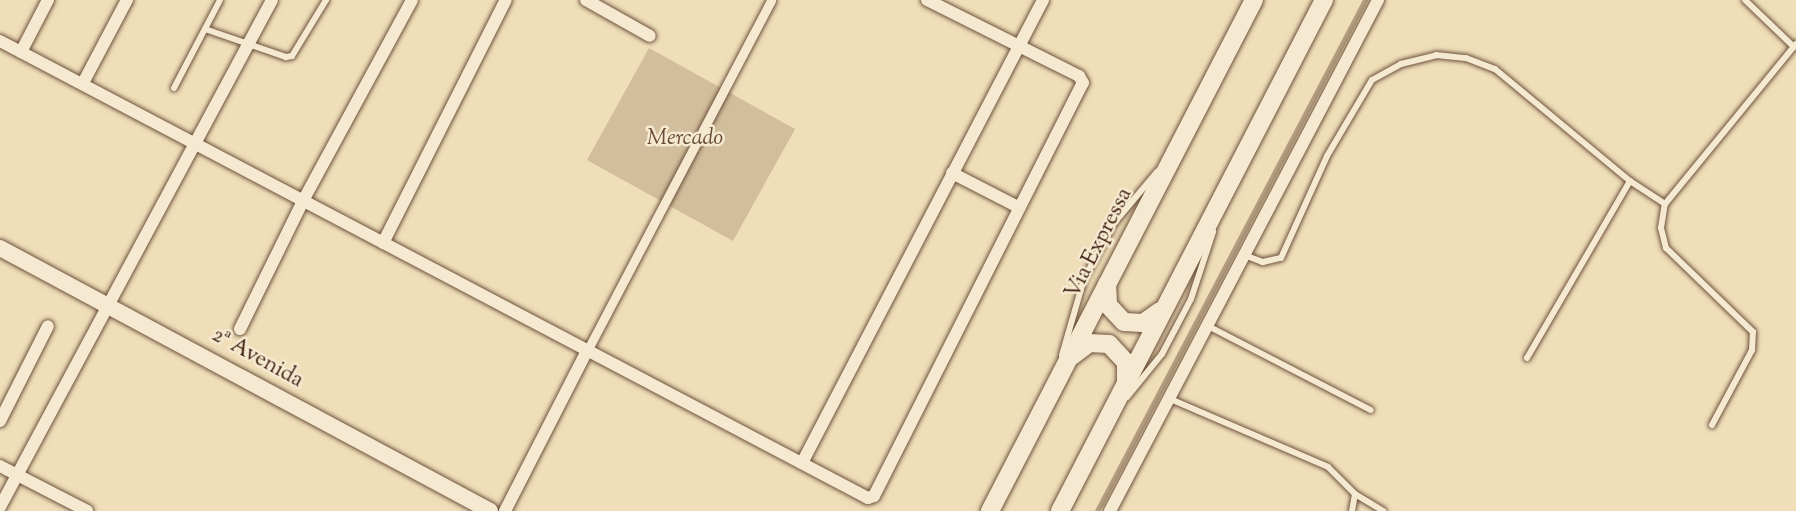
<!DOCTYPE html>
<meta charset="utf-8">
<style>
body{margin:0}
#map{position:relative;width:1796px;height:511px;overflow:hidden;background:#efdeb8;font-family:"Sorts Mill Goudy",serif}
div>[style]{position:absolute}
.green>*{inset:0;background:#d2be9c;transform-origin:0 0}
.stream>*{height:4.5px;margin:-2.25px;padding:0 2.25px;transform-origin:2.25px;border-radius:2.25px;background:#b59e81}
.roads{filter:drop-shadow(0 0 2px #6f523e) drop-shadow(0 0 2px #6f523e)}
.service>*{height:6px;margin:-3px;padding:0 3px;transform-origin:3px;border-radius:3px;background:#f5ead1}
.pedestrian>*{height:9px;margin:-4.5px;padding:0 4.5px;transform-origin:4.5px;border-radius:4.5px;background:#f5ead1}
.minor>*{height:12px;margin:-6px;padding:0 6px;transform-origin:6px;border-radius:6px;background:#f5ead1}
.tertiary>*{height:16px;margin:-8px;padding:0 8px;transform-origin:8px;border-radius:8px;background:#f5ead1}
.secondary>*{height:18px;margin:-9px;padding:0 9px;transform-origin:9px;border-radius:9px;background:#f5ead1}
span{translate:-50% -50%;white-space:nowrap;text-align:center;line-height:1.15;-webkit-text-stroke:5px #f5ead1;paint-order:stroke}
.park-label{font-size:22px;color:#684a37;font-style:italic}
.street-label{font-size:22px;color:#442315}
</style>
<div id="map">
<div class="green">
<div style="left:649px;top:48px;width:167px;height:128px;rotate:29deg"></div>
</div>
<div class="stream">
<div style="left:1097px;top:511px;width:577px;rotate:-62.32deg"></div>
</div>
<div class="roads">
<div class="service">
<div style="left:1745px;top:0;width:68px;rotate:43.8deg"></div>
<div style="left:205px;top:29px;width:86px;rotate:19.1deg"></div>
<div style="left:286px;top:57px;width:6px;rotate:-9deg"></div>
<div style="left:292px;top:56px;width:66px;rotate:-58.7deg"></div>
<div style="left:174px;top:88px;width:99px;rotate:-62.4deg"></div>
<div style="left:1247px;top:256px;width:17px;rotate:21deg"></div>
<div style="left:1263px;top:262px;width:18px;rotate:-13deg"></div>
<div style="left:1281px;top:258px;width:112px;rotate:-65.7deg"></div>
<div style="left:1327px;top:156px;width:88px;rotate:-59.4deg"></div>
<div style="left:1372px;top:80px;width:33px;rotate:-29deg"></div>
<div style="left:1401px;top:64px;width:36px;rotate:-14deg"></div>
<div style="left:1436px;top:55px;width:30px;rotate:6deg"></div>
<div style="left:1466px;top:58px;width:31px;rotate:21deg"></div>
<div style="left:1495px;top:69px;width:175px;rotate:39.7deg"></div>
<div style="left:1630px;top:181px;width:42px;rotate:33.3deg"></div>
<div style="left:1208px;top:326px;width:183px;rotate:27.3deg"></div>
<div style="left:1062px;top:355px;width:79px;rotate:-73.9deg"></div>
<div style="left:1084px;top:279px;width:64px;rotate:-61.8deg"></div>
<div style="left:1114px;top:223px;width:67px;rotate:-49.9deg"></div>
<div style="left:1527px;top:358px;width:205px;rotate:-59.8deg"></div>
<div style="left:1127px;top:397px;width:55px;rotate:-50.9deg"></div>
<div style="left:1162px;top:354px;width:62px;rotate:-62.2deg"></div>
<div style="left:1191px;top:299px;width:71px;rotate:-71.8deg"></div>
<div style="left:1168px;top:398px;width:174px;rotate:23.3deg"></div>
<div style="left:1328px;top:467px;width:38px;rotate:45deg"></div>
<div style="left:1355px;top:494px;width:33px;rotate:31deg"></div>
<div style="left:1712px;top:425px;width:85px;rotate:-61.9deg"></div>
<div style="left:1752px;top:350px;width:18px;rotate:-87deg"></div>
<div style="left:1753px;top:332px;width:121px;rotate:-136deg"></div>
<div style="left:1666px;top:248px;width:21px;rotate:-104deg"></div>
<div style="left:1661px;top:228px;width:24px;rotate:-81deg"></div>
<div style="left:1665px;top:204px;width:207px;rotate:-50.7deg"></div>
<div style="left:1352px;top:511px;width:17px;rotate:-80deg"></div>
</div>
<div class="pedestrian">
<div style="left:587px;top:351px;width:396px;rotate:-62.3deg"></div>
</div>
<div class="minor">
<div style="left:586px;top:0;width:73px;rotate:29.4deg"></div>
<div style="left:0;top:41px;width:981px;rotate:27.77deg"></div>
<div style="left:868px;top:498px;width:6px;rotate:-18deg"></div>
<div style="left:874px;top:496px;width:463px;rotate:-63.2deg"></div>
<div style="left:1083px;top:83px;width:8px;rotate:-120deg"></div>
<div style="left:1079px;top:76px;width:170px;rotate:-153.4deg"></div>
<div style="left:21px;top:52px;width:59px;rotate:-62.6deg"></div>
<div style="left:83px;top:83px;width:94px;rotate:-62.1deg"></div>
<div style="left:952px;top:173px;width:76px;rotate:27.2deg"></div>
<div style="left:383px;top:243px;width:272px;rotate:-63.2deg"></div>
<div style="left:240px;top:329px;width:145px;rotate:-63.8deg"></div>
<div style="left:304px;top:199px;width:226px;rotate:-61.5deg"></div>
<div style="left:0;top:421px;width:106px;rotate:-63.2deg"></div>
<div style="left:802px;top:463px;width:522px;rotate:-62.5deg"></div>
<div style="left:0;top:466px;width:98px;rotate:27.3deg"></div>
<div style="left:0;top:507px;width:575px;rotate:-61.79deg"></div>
<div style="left:505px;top:511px;width:180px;rotate:-62.9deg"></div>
<div style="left:1110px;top:511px;width:577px;rotate:-62.32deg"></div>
</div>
<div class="tertiary">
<div style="left:0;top:248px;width:556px;rotate:28.22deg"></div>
</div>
<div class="secondary">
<div style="left:1107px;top:284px;width:21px;rotate:87deg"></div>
<div style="left:1108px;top:305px;width:23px;rotate:47deg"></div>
<div style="left:1124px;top:322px;width:19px;rotate:3deg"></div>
<div style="left:1143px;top:323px;width:21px;rotate:-35deg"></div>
<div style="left:1072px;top:356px;width:21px;rotate:-37deg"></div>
<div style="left:1089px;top:343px;width:20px;rotate:3deg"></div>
<div style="left:1109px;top:344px;width:25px;rotate:47deg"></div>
<div style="left:1126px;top:362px;width:20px;rotate:90deg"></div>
<div style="left:990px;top:511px;width:575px;rotate:-62.68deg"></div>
<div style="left:1060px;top:511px;width:575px;rotate:-62.68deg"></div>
</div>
</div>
<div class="park-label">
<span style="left:685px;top:140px">Mercado</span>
</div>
<div class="street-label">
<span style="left:1100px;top:244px;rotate:-63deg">Via Expressa</span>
<span style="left:257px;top:359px;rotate:29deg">2ª Avenida</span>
</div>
</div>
